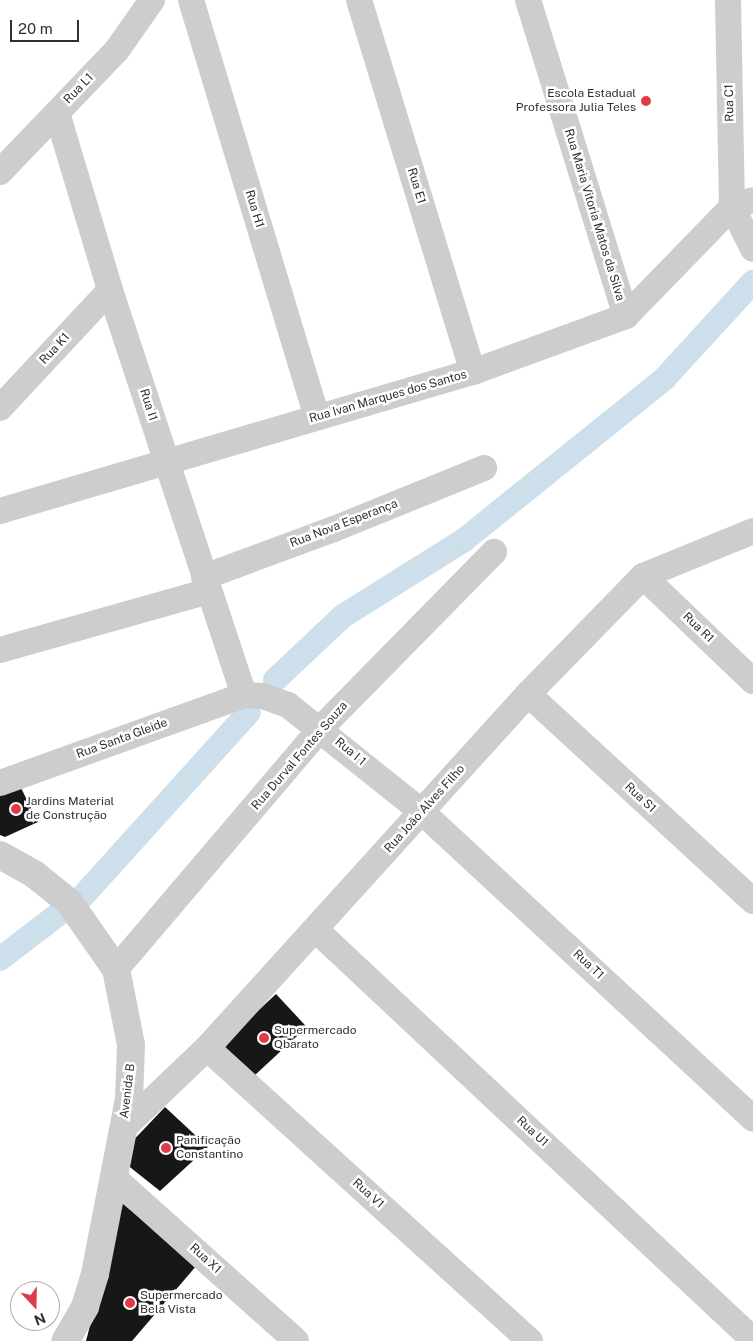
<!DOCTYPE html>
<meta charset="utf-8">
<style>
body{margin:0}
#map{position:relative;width:753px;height:1341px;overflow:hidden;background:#fff;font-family:"Public Sans",sans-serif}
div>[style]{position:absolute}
.canal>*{height:24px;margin:-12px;padding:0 12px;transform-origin:12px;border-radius:12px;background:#cddfeb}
.building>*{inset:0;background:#171717;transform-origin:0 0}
.minor>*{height:26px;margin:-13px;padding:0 13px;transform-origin:13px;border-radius:13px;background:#cdcdcd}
.tertiary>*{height:28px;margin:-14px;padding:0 14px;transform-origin:14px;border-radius:14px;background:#cdcdcd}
.dots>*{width:14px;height:14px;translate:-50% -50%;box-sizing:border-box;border:2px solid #fff;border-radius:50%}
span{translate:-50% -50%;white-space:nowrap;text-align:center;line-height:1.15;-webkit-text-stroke:5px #fff;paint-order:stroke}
.street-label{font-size:12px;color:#303030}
.poi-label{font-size:12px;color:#303030}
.right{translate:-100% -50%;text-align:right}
.left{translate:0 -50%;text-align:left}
.north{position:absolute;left:10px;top:1281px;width:50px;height:50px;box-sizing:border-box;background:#fff;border:1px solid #acacac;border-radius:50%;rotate:159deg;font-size:14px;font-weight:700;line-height:20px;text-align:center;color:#303030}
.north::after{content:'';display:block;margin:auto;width:18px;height:22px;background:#dd3d4a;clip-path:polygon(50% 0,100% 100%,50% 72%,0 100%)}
.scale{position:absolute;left:10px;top:20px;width:69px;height:22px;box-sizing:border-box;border:2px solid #303030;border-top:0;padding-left:6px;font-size:15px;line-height:18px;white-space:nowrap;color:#303030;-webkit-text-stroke:4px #fff;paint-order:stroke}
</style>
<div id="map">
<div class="canal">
<div style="left:275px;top:680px;width:93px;rotate:-43.3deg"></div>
<div style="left:343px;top:616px;width:143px;rotate:-32.1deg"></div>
<div style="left:464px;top:540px;width:257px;rotate:-38.8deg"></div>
<div style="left:664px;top:379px;width:132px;rotate:-47.5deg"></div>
<div style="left:82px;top:897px;width:249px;rotate:-47.9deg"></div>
<div style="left:0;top:959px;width:76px;rotate:-37.5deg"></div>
</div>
<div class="building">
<div style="clip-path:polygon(20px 786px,38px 822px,5px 837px,0 835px,0 795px)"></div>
<div style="left:276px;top:994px;width:45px;height:77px;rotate:47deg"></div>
<div style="clip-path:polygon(165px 1107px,208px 1147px,160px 1191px,126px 1164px,125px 1149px)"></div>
<div style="clip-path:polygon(122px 1203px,197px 1265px,132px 1341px,86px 1341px)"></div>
</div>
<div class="minor">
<div style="left:191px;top:0;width:436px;rotate:73.2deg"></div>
<div style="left:359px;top:0;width:389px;rotate:73deg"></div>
<div style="left:528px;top:0;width:331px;rotate:72.8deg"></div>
<div style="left:728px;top:0;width:207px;rotate:88.9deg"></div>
<div style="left:732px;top:207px;width:47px;rotate:63.4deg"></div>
<div style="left:57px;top:113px;width:185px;rotate:73.3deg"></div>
<div style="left:110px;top:290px;width:427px;rotate:71.7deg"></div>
<div style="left:0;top:172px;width:169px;rotate:-46.2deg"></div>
<div style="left:117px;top:50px;width:61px;rotate:-55deg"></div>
<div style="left:0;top:408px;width:161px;rotate:-47deg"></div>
<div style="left:0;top:511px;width:493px;rotate:-16.4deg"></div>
<div style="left:473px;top:372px;width:163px;rotate:-20.1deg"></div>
<div style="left:626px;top:316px;width:152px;rotate:-45.8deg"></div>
<div style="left:732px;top:207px;width:22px;rotate:-18deg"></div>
<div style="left:643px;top:576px;width:152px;rotate:43.7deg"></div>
<div style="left:204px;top:577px;width:139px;rotate:-20.3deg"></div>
<div style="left:334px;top:529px;width:162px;rotate:-22.1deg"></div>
<div style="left:0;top:650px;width:216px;rotate:-15.8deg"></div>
<div style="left:528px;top:694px;width:306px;rotate:42.6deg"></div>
<div style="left:0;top:783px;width:259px;rotate:-19.8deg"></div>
<div style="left:244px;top:695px;width:19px;rotate:3deg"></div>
<div style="left:263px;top:696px;width:27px;rotate:20deg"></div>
<div style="left:288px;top:705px;width:171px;rotate:38.6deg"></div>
<div style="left:422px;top:812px;width:451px;rotate:42.8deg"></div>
<div style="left:316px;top:930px;width:591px;rotate:43.15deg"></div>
<div style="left:116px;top:969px;width:316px;rotate:-49.6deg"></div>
<div style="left:321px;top:728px;width:247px;rotate:-45.5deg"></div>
<div style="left:207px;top:1048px;width:436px;rotate:42.2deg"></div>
<div style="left:123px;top:1128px;width:116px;rotate:-43.6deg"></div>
<div style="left:207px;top:1048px;width:478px;rotate:-47.8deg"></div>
<div style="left:528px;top:694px;width:165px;rotate:-45.7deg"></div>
<div style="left:643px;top:576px;width:119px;rotate:-22.2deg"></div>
<div style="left:114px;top:1178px;width:244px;rotate:41.8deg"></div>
</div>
<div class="tertiary">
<div style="left:0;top:855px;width:39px;rotate:29deg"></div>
<div style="left:34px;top:874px;width:45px;rotate:38.7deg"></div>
<div style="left:69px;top:902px;width:82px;rotate:55deg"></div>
<div style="left:116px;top:969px;width:77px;rotate:78.8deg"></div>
<div style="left:131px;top:1045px;width:54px;rotate:92.1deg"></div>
<div style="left:129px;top:1099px;width:178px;rotate:101deg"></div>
<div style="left:95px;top:1274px;width:34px;rotate:107deg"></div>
<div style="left:85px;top:1307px;width:39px;rotate:120deg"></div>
</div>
<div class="dots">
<div style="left:646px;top:101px;background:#dd3d4a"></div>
<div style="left:16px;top:809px;background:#dd3d4a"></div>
<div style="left:264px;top:1038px;background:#dd3d4a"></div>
<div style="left:166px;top:1148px;background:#dd3d4a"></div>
<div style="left:130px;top:1303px;background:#dd3d4a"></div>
</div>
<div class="street-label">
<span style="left:79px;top:89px;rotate:-46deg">Rua L1</span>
<span style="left:730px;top:103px;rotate:-91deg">Rua C1</span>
<span style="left:416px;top:186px;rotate:73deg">Rua E1</span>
<span style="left:254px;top:209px;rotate:73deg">Rua H1</span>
<span style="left:594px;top:215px;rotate:73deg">Rua Maria Vitoria Matos da Silva</span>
<span style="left:55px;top:349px;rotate:-47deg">Rua K1</span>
<span style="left:388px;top:397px;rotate:-16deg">Rua Ivan Marques dos Santos</span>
<span style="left:148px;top:405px;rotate:72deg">Rua I1</span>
<span style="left:344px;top:524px;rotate:-21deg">Rua Nova Esperança</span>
<span style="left:698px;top:628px;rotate:44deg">Rua R1</span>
<span style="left:122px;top:739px;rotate:-20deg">Rua Santa Gleide</span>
<span style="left:350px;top:752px;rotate:40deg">Rua I 1</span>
<span style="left:300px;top:756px;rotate:-49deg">Rua Durval Fontes Souza</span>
<span style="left:640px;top:798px;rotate:43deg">Rua S1</span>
<span style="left:425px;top:809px;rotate:-48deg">Rua João Alves Filho</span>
<span style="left:588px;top:965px;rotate:43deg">Rua T1</span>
<span style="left:128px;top:1091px;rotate:-83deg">Avenida B</span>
<span style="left:532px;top:1132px;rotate:43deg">Rua U1</span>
<span style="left:368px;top:1194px;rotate:42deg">Rua V1</span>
<span style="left:205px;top:1259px;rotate:42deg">Rua X1</span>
</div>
<div class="poi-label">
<span class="right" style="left:636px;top:101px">Escola Estadual<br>Professora Julia Teles</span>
<span class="left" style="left:26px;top:809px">Jardins Material<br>de Construção</span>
<span class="left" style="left:274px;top:1038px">Supermercado<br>Qbarato</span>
<span class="left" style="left:176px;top:1148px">Panificação<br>Constantino</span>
<span class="left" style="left:140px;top:1303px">Supermercado<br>Bela Vista</span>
</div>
<div class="north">N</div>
<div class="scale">20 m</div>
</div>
